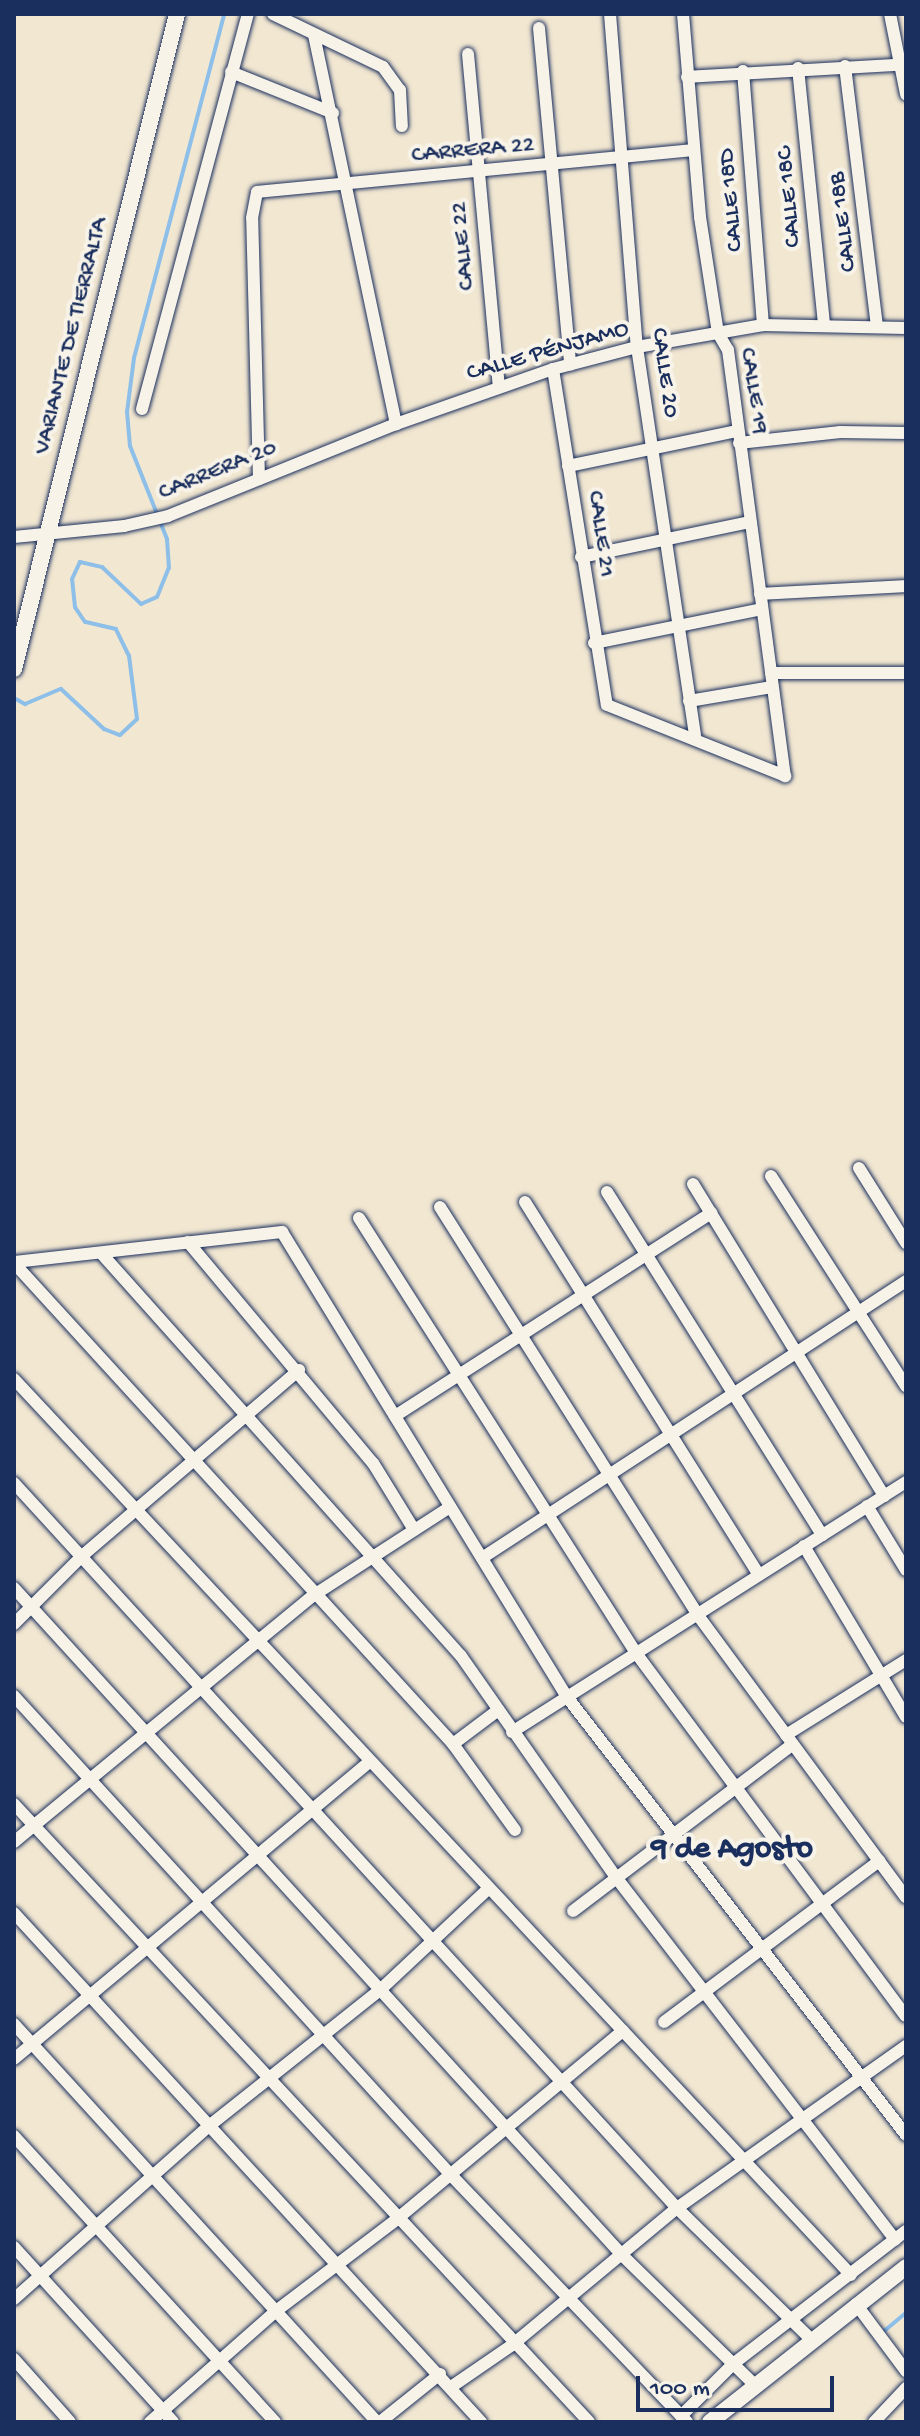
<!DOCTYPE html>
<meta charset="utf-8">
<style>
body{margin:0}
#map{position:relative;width:920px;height:2436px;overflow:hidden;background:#f2e7d1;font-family:"Gochi Hand",sans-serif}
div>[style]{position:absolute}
.stream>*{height:4px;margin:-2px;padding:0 2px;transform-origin:2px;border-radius:2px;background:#8dbfe9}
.roads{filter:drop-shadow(0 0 2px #1b2f5e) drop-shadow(0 0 2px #1b2f5e)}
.street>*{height:12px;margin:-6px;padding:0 6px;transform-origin:6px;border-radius:6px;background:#f7f3e8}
.secondary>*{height:16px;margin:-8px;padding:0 8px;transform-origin:8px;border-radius:8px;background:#f7f3e8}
span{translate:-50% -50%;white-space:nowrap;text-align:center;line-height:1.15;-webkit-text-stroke:8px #f7f3e8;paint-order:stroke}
.street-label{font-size:24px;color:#1b2f5e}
.district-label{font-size:32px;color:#1b2f5e;font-weight:700}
.frame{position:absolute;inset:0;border:16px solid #1b2f5e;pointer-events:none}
.scale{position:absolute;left:636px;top:2376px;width:198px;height:36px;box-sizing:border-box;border:4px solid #1b2f5e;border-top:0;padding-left:10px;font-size:24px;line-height:28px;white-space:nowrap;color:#1b2f5e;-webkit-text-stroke:6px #f7f3e8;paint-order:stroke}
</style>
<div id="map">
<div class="stream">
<div style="left:14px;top:698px;width:13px;rotate:29deg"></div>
<div style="left:25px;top:704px;width:39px;rotate:-23deg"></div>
<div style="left:61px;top:689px;width:59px;rotate:42.9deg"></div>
<div style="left:104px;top:729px;width:17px;rotate:21deg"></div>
<div style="left:120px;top:735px;width:23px;rotate:-43deg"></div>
<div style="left:137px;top:719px;width:64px;rotate:-97.2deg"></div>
<div style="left:129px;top:656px;width:30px;rotate:-116deg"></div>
<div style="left:116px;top:629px;width:32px;rotate:-167deg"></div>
<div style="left:85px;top:622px;width:18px;rotate:-124deg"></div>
<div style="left:75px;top:607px;width:28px;rotate:-96deg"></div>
<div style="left:72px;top:579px;width:19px;rotate:-65deg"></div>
<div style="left:80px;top:562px;width:23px;rotate:13deg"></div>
<div style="left:102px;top:567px;width:54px;rotate:43.5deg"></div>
<div style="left:141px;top:604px;width:17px;rotate:-24deg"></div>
<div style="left:157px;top:597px;width:31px;rotate:-68deg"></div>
<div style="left:169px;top:568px;width:29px;rotate:-94deg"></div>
<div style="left:167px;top:539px;width:100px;rotate:-111.7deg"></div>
<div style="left:130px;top:446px;width:34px;rotate:-95deg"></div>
<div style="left:127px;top:412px;width:54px;rotate:-82.6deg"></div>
<div style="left:134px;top:358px;width:356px;rotate:-75.3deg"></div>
<div style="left:883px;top:2332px;width:30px;rotate:-40deg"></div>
</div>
<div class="roads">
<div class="street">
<div style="left:273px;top:14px;width:122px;rotate:25.7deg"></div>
<div style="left:383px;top:67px;width:29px;rotate:54deg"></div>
<div style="left:400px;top:90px;width:36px;rotate:87deg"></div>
<div style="left:610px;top:14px;width:334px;rotate:85.4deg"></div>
<div style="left:637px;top:347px;width:393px;rotate:81.5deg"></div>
<div style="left:683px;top:14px;width:204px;rotate:85.2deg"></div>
<div style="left:700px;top:217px;width:117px;rotate:81.2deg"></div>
<div style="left:718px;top:333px;width:20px;rotate:60deg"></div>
<div style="left:728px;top:350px;width:430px;rotate:82.4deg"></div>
<div style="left:890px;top:14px;width:82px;rotate:78.7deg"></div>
<div style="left:539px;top:28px;width:338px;rotate:84.7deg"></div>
<div style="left:314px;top:35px;width:398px;rotate:78.1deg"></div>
<div style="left:468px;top:54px;width:334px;rotate:84.7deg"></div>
<div style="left:845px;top:66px;width:262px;rotate:83deg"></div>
<div style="left:798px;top:68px;width:256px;rotate:84.2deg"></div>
<div style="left:743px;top:71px;width:255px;rotate:85.5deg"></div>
<div style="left:231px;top:72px;width:110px;rotate:21.9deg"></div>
<div style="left:687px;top:77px;width:210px;rotate:-3.3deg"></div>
<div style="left:553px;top:369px;width:340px;rotate:80.9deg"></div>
<div style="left:607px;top:705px;width:192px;rotate:21.7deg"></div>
<div style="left:142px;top:409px;width:409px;rotate:-75deg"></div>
<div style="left:739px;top:443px;width:102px;rotate:-6.2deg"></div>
<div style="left:840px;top:432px;width:66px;rotate:0.9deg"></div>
<div style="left:568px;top:466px;width:173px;rotate:-11.7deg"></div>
<div style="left:259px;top:479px;width:261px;rotate:-91.5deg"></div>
<div style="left:252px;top:218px;width:26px;rotate:-79deg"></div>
<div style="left:257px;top:192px;width:438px;rotate:-5.5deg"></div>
<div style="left:14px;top:537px;width:111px;rotate:-5.7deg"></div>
<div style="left:124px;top:526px;width:45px;rotate:-12.8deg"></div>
<div style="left:168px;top:516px;width:246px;rotate:-22deg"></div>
<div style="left:396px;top:424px;width:166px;rotate:-19.3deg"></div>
<div style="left:553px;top:369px;width:87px;rotate:-14.7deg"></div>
<div style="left:637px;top:347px;width:128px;rotate:-9.9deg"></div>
<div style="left:763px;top:325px;width:143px;rotate:1.2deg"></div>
<div style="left:581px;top:557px;width:173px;rotate:-11.7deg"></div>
<div style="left:760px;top:594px;width:146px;rotate:-3.1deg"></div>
<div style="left:594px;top:643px;width:171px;rotate:-11.4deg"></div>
<div style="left:771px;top:673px;width:135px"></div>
<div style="left:689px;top:701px;width:84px;rotate:-9.6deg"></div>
<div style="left:859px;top:1168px;width:89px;rotate:57.9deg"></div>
<div style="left:771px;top:1176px;width:250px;rotate:57.3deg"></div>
<div style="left:693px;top:1184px;width:366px;rotate:58.5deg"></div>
<div style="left:607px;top:1192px;width:405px;rotate:57.9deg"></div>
<div style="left:525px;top:1202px;width:440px;rotate:57.9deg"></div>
<div style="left:440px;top:1207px;width:481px;rotate:57.7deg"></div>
<div style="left:697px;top:1614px;width:352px;rotate:53.6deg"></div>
<div style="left:359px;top:1218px;width:516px;rotate:57.51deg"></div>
<div style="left:636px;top:1653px;width:452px;rotate:53.4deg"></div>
<div style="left:188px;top:1242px;width:288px;rotate:50.1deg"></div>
<div style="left:373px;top:1463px;width:76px;rotate:58.4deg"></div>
<div style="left:101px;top:1253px;width:540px;rotate:48.23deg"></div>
<div style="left:461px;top:1656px;width:269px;rotate:55deg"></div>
<div style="left:615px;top:1876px;width:459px;rotate:52.4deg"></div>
<div style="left:14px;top:1262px;width:270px;rotate:-6.4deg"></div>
<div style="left:282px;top:1232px;width:545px;rotate:58.5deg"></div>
<div style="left:567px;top:1697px;width:554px;rotate:52.26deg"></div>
<div style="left:14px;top:1263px;width:651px;rotate:47.61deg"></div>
<div style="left:453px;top:1744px;width:106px;rotate:54.2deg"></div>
<div style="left:14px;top:1379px;width:1226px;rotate:46.95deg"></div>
<div style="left:395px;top:1416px;width:376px;rotate:-32.7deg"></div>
<div style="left:14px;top:1483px;width:982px;rotate:47.56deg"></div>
<div style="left:677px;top:2208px;width:190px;rotate:44.4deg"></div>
<div style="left:867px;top:1506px;width:75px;rotate:58.6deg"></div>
<div style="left:804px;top:1546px;width:199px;rotate:59.2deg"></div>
<div style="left:482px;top:1558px;width:506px;rotate:-33.16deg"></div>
<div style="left:14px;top:1588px;width:901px;rotate:47.65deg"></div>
<div style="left:621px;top:2254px;width:189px;rotate:44.4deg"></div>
<div style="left:14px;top:1624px;width:96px;rotate:-45deg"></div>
<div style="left:82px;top:1556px;width:286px;rotate:-40.6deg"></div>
<div style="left:14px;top:1696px;width:648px;rotate:47.63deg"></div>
<div style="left:451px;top:2175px;width:342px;rotate:46.3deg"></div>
<div style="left:512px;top:1732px;width:467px;rotate:-32.4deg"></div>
<div style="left:786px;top:1735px;width:142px;rotate:-32deg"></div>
<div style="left:453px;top:1744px;width:55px;rotate:-36.9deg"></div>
<div style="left:14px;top:1804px;width:844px;rotate:47.06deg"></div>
<div style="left:14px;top:1842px;width:389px;rotate:-39.5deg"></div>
<div style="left:314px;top:1595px;width:162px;rotate:-32.9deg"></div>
<div style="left:573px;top:1911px;width:275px;rotate:-37.2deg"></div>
<div style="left:14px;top:1913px;width:691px;rotate:47.46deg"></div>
<div style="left:664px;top:2022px;width:269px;rotate:-36.8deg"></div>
<div style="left:14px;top:2024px;width:539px;rotate:47.63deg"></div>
<div style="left:14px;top:2059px;width:464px;rotate:-39.9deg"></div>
<div style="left:14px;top:2136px;width:387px;rotate:47.6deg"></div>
<div style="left:14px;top:2247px;width:236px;rotate:47.7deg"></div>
<div style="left:14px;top:2299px;width:261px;rotate:-41.6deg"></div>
<div style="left:209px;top:2126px;width:218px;rotate:-38.5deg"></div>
<div style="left:380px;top:1990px;width:149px;rotate:-43.1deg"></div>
<div style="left:856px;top:2304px;width:84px;rotate:53.3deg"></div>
<div style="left:14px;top:2359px;width:84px;rotate:48.4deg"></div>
<div style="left:451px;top:2387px;width:74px;rotate:-34.5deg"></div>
<div style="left:512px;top:2345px;width:214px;rotate:-39.7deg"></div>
<div style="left:677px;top:2208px;width:281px;rotate:-35.3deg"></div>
<div style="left:681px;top:2416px;width:74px;rotate:-45deg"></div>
<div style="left:733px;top:2364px;width:218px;rotate:-37.6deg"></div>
<div style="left:150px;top:2422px;width:168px;rotate:-41.4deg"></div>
<div style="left:276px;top:2311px;width:152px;rotate:-37.2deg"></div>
<div style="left:397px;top:2219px;width:294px;rotate:-39.8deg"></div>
<div style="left:380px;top:2422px;width:77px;rotate:-38.7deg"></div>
<div style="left:874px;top:2422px;width:47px;rotate:-46.7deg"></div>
</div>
<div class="secondary">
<div style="left:14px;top:669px;width:675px;rotate:-76.03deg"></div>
<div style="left:710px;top:2422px;width:250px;rotate:-38.3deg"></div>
</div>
</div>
<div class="street-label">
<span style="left:473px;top:151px;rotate:-5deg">CARRERA 22</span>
<span style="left:790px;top:197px;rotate:-95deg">CALLE 18C</span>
<span style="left:732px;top:200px;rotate:-95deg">CALLE 18D</span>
<span style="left:844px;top:222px;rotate:-97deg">CALLE 18B</span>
<span style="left:464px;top:246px;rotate:-95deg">CALLE 22</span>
<span style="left:72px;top:336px;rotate:-76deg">VARIANTE DE TIERRALTA</span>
<span style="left:548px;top:352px;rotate:-16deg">CALLE PÉNJAMO</span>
<span style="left:664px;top:373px;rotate:82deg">CALLE 20</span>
<span style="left:753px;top:391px;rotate:81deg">CALLE 19</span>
<span style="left:218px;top:471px;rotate:-22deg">CARRERA 20</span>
<span style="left:600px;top:534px;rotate:82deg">CALLE 21</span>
</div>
<div class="district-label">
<span style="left:732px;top:1850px">9 de Agosto</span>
</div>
<div class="frame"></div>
<div class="scale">100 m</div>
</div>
